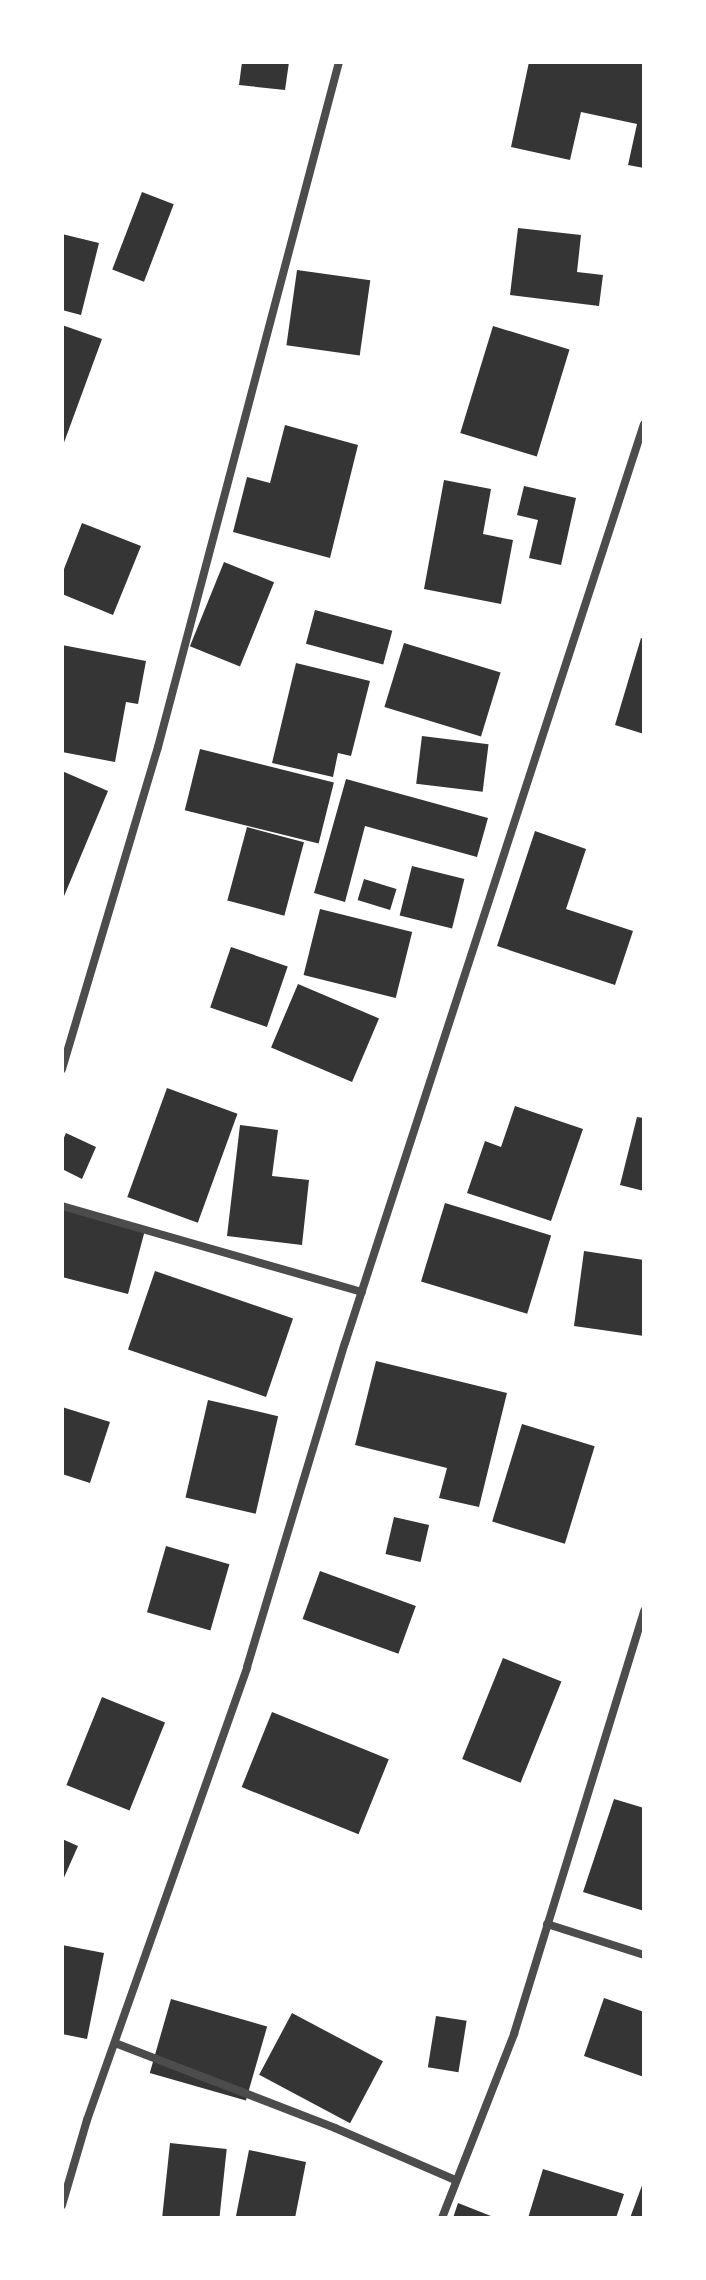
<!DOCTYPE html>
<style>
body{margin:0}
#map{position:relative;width:706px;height:2280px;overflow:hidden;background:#fff;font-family:Karla,sans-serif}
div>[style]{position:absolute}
.building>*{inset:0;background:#353535;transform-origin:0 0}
.minor>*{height:8px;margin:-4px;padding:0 4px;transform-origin:4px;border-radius:4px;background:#4c4c4c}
span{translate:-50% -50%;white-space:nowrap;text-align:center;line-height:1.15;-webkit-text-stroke:7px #fff;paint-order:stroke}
.frame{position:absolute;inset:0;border:64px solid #fff;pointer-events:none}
</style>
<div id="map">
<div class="building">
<div style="clip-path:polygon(242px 62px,289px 62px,285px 90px,239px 85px)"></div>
<div style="clip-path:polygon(529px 62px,644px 62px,644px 168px,628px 165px,637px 124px,581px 112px,570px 160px,511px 147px)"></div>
<div style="left:142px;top:192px;width:34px;height:83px;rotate:21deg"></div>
<div style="clip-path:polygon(518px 228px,581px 235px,577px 272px,603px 275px,599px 306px,510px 295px)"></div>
<div style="clip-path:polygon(62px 234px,99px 243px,81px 315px,62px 310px)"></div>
<div style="left:297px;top:270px;width:74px;height:76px;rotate:8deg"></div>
<div style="clip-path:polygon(62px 325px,102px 339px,62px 448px)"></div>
<div style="left:493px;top:326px;width:80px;height:112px;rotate:17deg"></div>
<div style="clip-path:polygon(285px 425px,358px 445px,330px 558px,233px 532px,247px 477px,270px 483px)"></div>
<div style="clip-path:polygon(444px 480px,491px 489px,483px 534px,513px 540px,501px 604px,424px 589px)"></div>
<div style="clip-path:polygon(524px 486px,576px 498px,561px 565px,529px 558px,538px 520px,517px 515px)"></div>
<div style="clip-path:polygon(82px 523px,141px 546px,113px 615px,62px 594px,62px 574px)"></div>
<div style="left:224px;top:562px;width:54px;height:91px;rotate:22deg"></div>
<div style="left:315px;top:610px;width:80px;height:35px;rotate:15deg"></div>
<div style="clip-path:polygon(641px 638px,644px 639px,644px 734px,615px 725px)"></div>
<div style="left:404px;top:643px;width:101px;height:67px;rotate:17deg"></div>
<div style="clip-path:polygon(62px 645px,146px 661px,138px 704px,126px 702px,115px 762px,62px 752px)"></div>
<div style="clip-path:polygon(296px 663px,370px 681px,351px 756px,338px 753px,333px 777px,272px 763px)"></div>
<div style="left:422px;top:736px;width:67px;height:48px;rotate:7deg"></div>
<div style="left:200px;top:749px;width:138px;height:63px;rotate:14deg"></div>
<div style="clip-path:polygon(62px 771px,108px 791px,62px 901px)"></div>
<div style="clip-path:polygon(346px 779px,488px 818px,477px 857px,365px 826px,345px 902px,314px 893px)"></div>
<div style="left:247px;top:827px;width:59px;height:76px;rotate:15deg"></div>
<div style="clip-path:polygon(535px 831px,586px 849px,566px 909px,633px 931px,615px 985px,497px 946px)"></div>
<div style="left:412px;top:866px;width:54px;height:51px;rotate:14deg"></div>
<div style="left:364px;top:879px;width:34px;height:22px;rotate:17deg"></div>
<div style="left:320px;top:909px;width:95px;height:68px;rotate:14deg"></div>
<div style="left:231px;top:947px;width:60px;height:64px;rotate:19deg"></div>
<div style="left:298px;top:984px;width:88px;height:69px;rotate:23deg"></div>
<div style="left:167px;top:1088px;width:75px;height:116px;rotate:20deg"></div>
<div style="clip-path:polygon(515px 1106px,583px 1129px,551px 1221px,467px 1193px,485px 1141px,501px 1147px)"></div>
<div style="clip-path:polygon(637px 1117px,644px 1118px,644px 1191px,620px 1185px)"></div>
<div style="clip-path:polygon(240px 1125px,278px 1130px,272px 1176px,309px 1180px,302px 1245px,227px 1236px)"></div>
<div style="clip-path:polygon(66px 1133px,96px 1147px,82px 1179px,62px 1169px,62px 1142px)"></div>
<div style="left:445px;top:1203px;width:111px;height:82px;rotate:17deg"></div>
<div style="clip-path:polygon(62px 1209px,145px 1230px,128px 1294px,62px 1277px)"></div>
<div style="clip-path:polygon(584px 1251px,644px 1260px,644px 1336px,574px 1326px)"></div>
<div style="left:155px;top:1271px;width:146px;height:83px;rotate:19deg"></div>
<div style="clip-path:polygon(376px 1361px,507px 1393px,479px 1507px,439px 1498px,447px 1468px,355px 1445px)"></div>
<div style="left:208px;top:1400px;width:72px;height:100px;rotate:13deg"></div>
<div style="clip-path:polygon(62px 1407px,110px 1422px,90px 1483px,62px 1474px)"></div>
<div style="left:522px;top:1424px;width:76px;height:102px;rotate:17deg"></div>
<div style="left:394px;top:1517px;width:36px;height:38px;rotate:13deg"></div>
<div style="left:166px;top:1546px;width:66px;height:69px;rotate:16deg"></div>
<div style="left:320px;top:1571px;width:102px;height:51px;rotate:20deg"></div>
<div style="left:503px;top:1658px;width:63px;height:109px;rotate:22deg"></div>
<div style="left:102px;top:1697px;width:68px;height:95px;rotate:22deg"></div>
<div style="left:272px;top:1712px;width:126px;height:81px;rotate:22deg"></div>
<div style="clip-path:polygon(614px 1799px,644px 1808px,644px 1911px,583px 1892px)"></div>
<div style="clip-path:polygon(62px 1839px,78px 1846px,62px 1882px)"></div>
<div style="clip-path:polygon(62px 1945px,104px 1953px,87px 2039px,62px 2034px)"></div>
<div style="clip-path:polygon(604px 1998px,644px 2012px,644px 2077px,584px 2056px)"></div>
<div style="left:171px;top:1999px;width:100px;height:77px;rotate:16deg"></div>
<div style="left:292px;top:2013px;width:103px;height:70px;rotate:28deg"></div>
<div style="left:436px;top:2016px;width:31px;height:52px;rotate:9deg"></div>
<div style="left:170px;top:2143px;width:57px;height:75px;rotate:6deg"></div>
<div style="clip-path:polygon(249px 2150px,306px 2162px,295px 2218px,236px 2216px)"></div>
<div style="clip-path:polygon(543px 2169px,624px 2194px,616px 2218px,528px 2218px)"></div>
<div style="clip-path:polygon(644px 2180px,644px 2218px,630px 2218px)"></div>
<div style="clip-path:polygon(458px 2203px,496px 2218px,453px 2218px)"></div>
</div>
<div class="minor">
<div style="left:62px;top:1069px;width:336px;rotate:-73.4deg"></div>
<div style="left:158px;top:747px;width:709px;rotate:-75.2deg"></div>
<div style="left:62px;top:1206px;width:312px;rotate:16deg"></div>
<div style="left:547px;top:1924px;width:102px;rotate:17.7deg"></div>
<div style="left:115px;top:2043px;width:236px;rotate:21.1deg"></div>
<div style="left:335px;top:2128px;width:131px;rotate:23.4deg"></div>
<div style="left:62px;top:2205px;width:89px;rotate:-73.6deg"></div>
<div style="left:87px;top:2120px;width:480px;rotate:-70.5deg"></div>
<div style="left:247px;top:1667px;width:338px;rotate:-73.2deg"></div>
<div style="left:345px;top:1343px;width:966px;rotate:-71.98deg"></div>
<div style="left:442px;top:2218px;width:198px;rotate:-68.6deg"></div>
<div style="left:514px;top:2034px;width:443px;rotate:-72.9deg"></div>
</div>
<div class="frame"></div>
</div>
